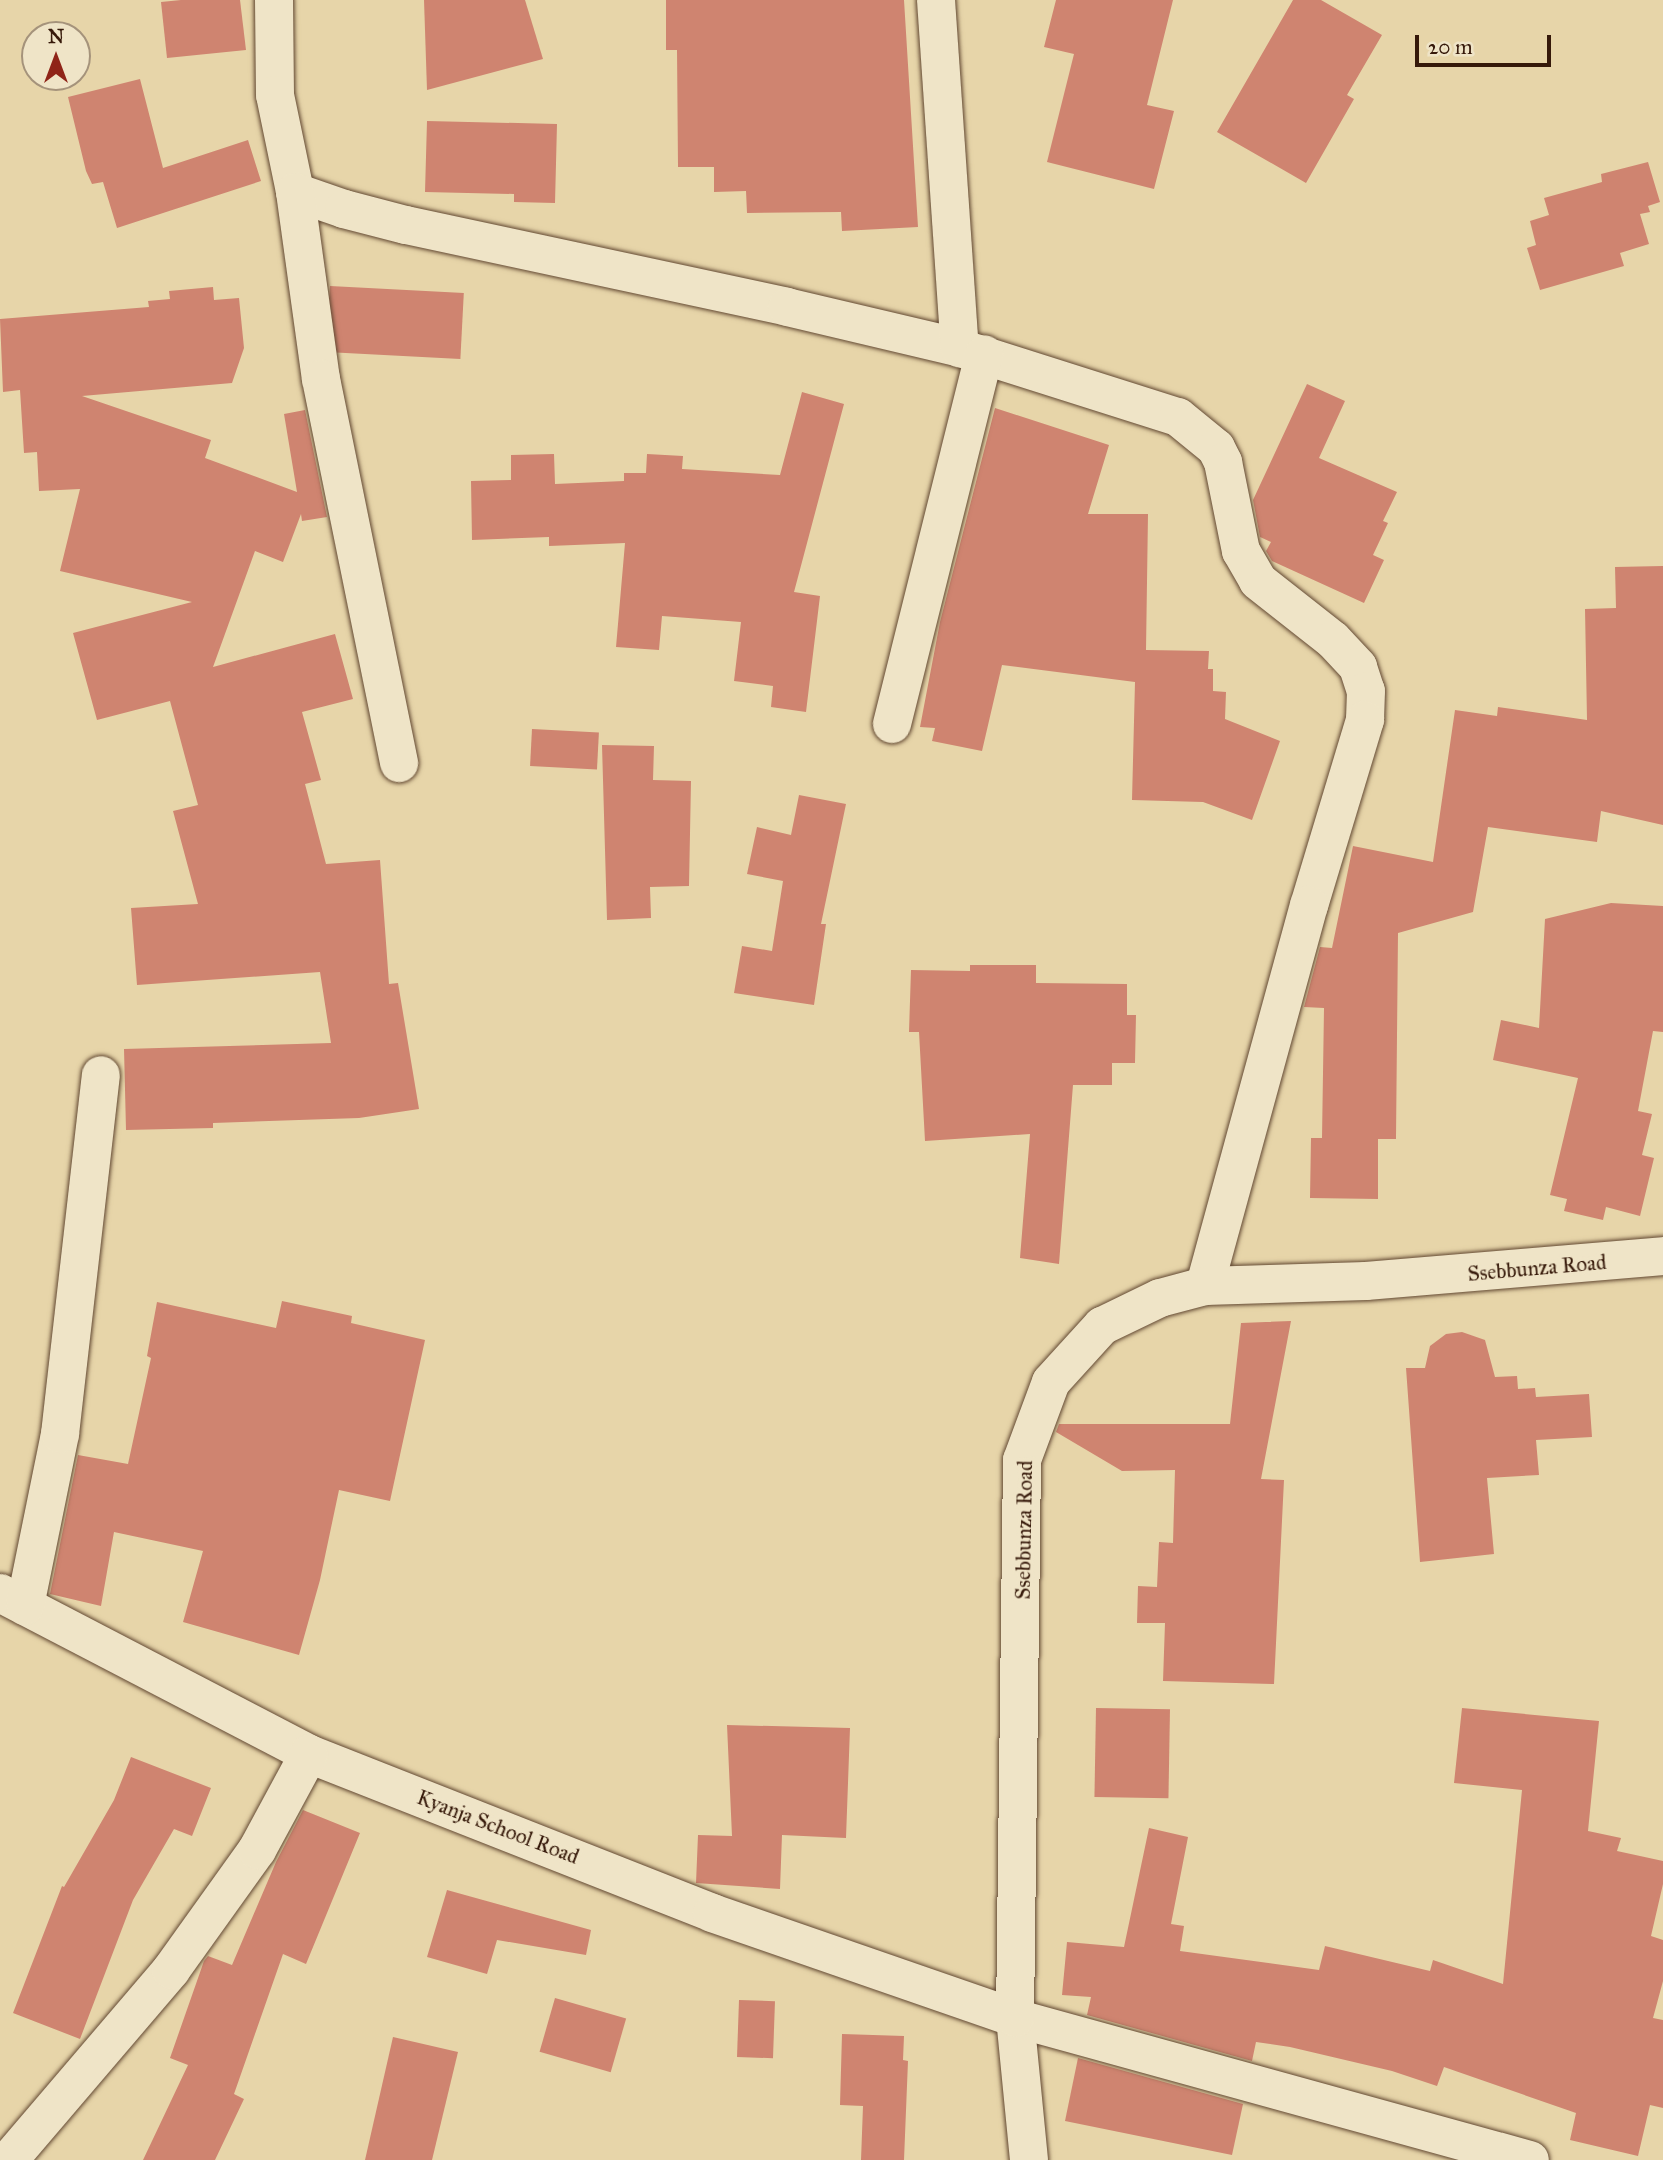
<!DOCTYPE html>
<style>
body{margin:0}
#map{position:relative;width:1663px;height:2160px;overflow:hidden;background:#e7d5a9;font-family:"IM FELL Great Primer",serif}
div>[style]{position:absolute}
.building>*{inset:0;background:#cf8470;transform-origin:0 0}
.roads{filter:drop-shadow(0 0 2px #624832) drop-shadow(0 0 2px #624832)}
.street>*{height:38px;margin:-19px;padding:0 19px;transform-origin:19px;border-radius:19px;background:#efe4c7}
span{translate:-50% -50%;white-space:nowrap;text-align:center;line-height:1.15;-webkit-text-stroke:7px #efe4c7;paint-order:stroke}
.street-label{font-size:21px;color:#36190a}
.north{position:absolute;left:21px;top:21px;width:70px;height:70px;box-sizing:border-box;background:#efe4c7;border:2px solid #a5937b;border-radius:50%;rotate:0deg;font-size:19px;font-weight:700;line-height:28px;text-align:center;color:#36190a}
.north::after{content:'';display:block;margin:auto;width:24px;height:32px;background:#8f2418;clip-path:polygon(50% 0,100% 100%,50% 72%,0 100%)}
.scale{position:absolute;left:1415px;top:35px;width:136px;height:32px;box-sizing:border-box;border:4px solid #36190a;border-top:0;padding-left:9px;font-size:21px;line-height:24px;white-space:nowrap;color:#36190a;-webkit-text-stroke:5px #efe4c7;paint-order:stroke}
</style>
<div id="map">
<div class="building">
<div style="clip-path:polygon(181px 0,240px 0,246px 50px,167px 58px,161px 2px)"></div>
<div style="clip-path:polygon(424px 0,525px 0,543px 59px,427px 90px)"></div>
<div style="clip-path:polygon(666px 0,904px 0,918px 227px,842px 231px,841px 212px,747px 213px,746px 191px,714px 192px,714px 167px,678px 167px,677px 50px,666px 50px)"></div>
<div style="clip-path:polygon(1056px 0,1173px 0,1147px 105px,1174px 111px,1154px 189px,1047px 162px,1074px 54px,1044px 47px)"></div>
<div style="clip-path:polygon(1293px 0,1321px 0,1382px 35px,1347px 95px,1354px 99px,1306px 183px,1217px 132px)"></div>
<div style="clip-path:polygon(140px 79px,163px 168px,248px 140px,261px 181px,117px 228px,103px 182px,92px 184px,86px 171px,68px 97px)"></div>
<div style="clip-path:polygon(427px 121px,557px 124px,555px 203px,514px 202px,514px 194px,425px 192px)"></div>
<div style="clip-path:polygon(1648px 162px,1660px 202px,1648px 206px,1650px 212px,1640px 214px,1649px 244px,1620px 253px,1624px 266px,1540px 290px,1527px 248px,1536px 245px,1530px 221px,1549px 215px,1544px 198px,1602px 182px,1601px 174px)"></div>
<div style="left:330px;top:286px;width:134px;height:66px;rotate:3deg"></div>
<div style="clip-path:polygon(213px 287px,214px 300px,239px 298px,244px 348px,232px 383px,82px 396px,211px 440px,205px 458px,297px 492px,284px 414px,305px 410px,327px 517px,302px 521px,301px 514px,283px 562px,255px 551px,213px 667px,335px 634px,353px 699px,302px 712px,321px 780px,305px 784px,326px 864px,380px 860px,389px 984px,398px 983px,419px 1109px,359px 1118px,213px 1123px,213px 1128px,126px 1130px,124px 1049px,331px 1043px,320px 972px,137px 985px,131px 908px,198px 904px,173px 811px,198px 805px,170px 701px,97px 720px,73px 633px,192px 602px,60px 571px,80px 489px,39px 491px,37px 452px,24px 453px,20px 390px,3px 392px,0 319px,149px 307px,148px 301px,170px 299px,169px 291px)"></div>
<div style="clip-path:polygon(1307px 384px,1345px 401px,1319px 458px,1397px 492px,1383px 521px,1388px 523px,1373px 555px,1384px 560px,1364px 603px,1272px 561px,1266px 551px,1271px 542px,1260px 537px,1253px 500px)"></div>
<div style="clip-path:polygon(802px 392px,844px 404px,794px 592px,820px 596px,806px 712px,771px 707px,773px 686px,734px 681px,741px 622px,662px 616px,659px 650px,616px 647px,625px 543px,549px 546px,549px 537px,472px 540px,471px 481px,511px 480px,511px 455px,554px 454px,555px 484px,624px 481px,624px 473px,646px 473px,647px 454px,683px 456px,682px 469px,780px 475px)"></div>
<div style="clip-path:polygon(995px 408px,1109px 445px,1088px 514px,1148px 514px,1146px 650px,1209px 651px,1208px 669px,1213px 669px,1213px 691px,1226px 692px,1225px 719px,1280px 741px,1252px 820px,1203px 802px,1132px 800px,1135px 682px,1002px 665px,982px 751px,932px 741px,935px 728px,920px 727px,940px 622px)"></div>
<div style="clip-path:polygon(1663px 566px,1663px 825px,1601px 811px,1597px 842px,1488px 827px,1473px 912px,1398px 933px,1396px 1139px,1378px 1139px,1378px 1199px,1310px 1198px,1311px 1138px,1322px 1138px,1324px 1008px,1304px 1007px,1320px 947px,1332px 948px,1353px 846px,1433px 862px,1455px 710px,1497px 716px,1498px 707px,1587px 720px,1585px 609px,1616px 608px,1615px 567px)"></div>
<div style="left:532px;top:729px;width:67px;height:37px;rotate:3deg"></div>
<div style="clip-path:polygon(602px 745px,654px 746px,653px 780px,691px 781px,689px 886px,650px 887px,651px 918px,607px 920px)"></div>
<div style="clip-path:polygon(799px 795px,846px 804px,821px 924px,826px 924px,814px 1005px,734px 993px,742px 946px,772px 951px,783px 881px,747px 874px,757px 827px,791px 835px)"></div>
<div style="clip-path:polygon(1611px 903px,1663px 906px,1663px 1032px,1653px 1031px,1638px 1111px,1652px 1114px,1642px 1155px,1654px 1158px,1640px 1216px,1606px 1207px,1603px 1220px,1564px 1211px,1567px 1199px,1550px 1195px,1578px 1078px,1493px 1060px,1501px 1020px,1539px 1028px,1545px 919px)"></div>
<div style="clip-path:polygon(970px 965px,1036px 965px,1036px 983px,1127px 984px,1127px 1015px,1136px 1015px,1135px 1063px,1112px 1063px,1112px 1085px,1073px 1085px,1059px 1264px,1020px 1258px,1030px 1134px,925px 1141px,919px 1032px,909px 1032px,911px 970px,970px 971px)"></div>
<div style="clip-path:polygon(282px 1301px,352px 1316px,351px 1323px,425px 1340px,390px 1501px,339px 1490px,320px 1580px,299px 1655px,183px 1622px,203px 1551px,114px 1532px,101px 1606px,50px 1594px,78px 1455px,128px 1464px,151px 1358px,147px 1356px,157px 1302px,276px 1328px)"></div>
<div style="clip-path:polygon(1291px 1321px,1261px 1479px,1284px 1480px,1274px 1684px,1163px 1681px,1165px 1623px,1137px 1623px,1138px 1586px,1157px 1587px,1159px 1542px,1173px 1543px,1175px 1470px,1122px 1471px,1056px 1432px,1059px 1424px,1230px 1424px,1241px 1323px)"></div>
<div style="clip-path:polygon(1462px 1332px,1485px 1340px,1495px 1377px,1517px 1376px,1518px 1389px,1535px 1388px,1536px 1397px,1589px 1394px,1592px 1437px,1536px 1440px,1539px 1475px,1487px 1478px,1494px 1554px,1420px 1562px,1406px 1368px,1425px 1368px,1430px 1346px,1446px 1334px)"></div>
<div style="left:1096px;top:1708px;width:74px;height:89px;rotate:1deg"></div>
<div style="clip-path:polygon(1462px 1708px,1599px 1721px,1588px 1831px,1621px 1838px,1617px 1851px,1663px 1861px,1663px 1884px,1651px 1936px,1663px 1940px,1663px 1981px,1653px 2018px,1663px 2020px,1663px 2108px,1650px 2105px,1638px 2156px,1570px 2140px,1576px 2113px,1444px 2067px,1437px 2086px,1392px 2071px,1290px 2047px,1256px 2042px,1252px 2061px,1087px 2015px,1091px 1997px,1062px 1995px,1067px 1942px,1124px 1947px,1149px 1828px,1188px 1837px,1171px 1924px,1184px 1926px,1180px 1951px,1319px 1970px,1325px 1946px,1430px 1971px,1433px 1960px,1503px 1984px,1522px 1790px,1454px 1783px)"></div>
<div style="clip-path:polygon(727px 1725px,850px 1728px,846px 1838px,782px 1835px,780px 1889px,696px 1883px,698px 1835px,732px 1836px)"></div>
<div style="clip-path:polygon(131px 1757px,211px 1788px,192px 1836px,174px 1829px,133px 1900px,80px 2039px,13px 2013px,62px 1886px,64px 1887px,114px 1800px)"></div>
<div style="clip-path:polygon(303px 1810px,360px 1833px,306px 1964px,283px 1954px,234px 2094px,244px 2099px,215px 2160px,143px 2160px,188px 2065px,170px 2058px,204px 1961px,208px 1956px,232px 1965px,276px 1862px)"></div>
<div style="clip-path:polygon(447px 1890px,591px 1930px,586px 1955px,497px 1940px,487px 1974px,427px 1957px)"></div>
<div style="left:555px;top:1998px;width:74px;height:56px;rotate:16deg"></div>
<div style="left:739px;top:2000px;width:36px;height:57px;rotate:2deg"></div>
<div style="clip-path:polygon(842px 2034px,904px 2036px,903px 2060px,908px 2061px,904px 2160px,861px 2160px,863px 2106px,840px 2105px)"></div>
<div style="clip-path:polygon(393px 2037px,458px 2052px,432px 2160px,365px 2160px)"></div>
<div style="clip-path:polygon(1078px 2058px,1243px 2104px,1232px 2155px,1065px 2121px)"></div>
</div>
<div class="roads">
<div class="street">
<div style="left:274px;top:0;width:95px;rotate:89.4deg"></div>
<div style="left:275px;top:95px;width:99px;rotate:78.3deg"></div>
<div style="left:295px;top:192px;width:52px;rotate:19.1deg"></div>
<div style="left:344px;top:209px;width:64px;rotate:14.5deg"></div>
<div style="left:406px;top:225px;width:390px;rotate:12.1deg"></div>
<div style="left:787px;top:307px;width:178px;rotate:13.3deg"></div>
<div style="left:960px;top:348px;width:229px;rotate:17.6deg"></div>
<div style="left:1178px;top:417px;width:49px;rotate:39.2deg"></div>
<div style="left:1216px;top:448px;width:16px;rotate:63deg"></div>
<div style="left:1223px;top:462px;width:91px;rotate:78.6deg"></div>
<div style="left:1241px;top:551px;width:34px;rotate:60deg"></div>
<div style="left:1258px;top:581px;width:95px;rotate:38.2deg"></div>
<div style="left:1333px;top:640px;width:37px;rotate:47deg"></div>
<div style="left:1358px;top:667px;width:25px;rotate:72deg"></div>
<div style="left:1366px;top:691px;width:29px;rotate:92deg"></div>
<div style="left:1365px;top:720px;width:193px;rotate:106.8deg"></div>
<div style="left:1309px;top:905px;width:395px;rotate:105.3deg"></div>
<div style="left:936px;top:0;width:349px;rotate:86.1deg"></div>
<div style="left:295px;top:192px;width:189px;rotate:82.1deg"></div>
<div style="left:321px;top:379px;width:392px;rotate:78.5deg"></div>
<div style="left:892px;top:724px;width:381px;rotate:-76deg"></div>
<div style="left:0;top:1593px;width:348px;rotate:27.5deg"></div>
<div style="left:309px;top:1754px;width:433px;rotate:21.5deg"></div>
<div style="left:712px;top:1913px;width:321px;rotate:19.1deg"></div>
<div style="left:1015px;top:2018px;width:534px;rotate:15.42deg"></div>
<div style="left:25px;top:1606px;width:176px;rotate:-78.5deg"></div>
<div style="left:60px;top:1434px;width:361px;rotate:-83.5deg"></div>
<div style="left:9px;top:2160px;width:250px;rotate:-49.5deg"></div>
<div style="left:171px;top:1970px;width:148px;rotate:-54.4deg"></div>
<div style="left:257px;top:1850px;width:109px;rotate:-61.6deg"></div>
<div style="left:1029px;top:2160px;width:143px;rotate:-95.6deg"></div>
<div style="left:1015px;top:2018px;width:558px;rotate:-89.28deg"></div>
<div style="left:1022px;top:1460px;width:83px;rotate:-69.6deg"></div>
<div style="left:1051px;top:1382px;width:76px;rotate:-47.7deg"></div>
<div style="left:1102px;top:1326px;width:64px;rotate:-25.8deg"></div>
<div style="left:1160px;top:1298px;width:47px;rotate:-14.9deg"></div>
<div style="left:1205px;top:1286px;width:161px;rotate:-1.8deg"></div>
<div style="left:1366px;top:1281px;width:298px;rotate:-4.8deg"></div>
</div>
</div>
<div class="street-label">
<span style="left:1537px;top:1268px;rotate:-5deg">Ssebbunza Road</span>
<span style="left:1024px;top:1530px;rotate:-89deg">Ssebbunza Road</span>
<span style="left:498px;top:1827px;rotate:21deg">Kyanja School Road</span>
</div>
<div class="north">N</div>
<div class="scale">20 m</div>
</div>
